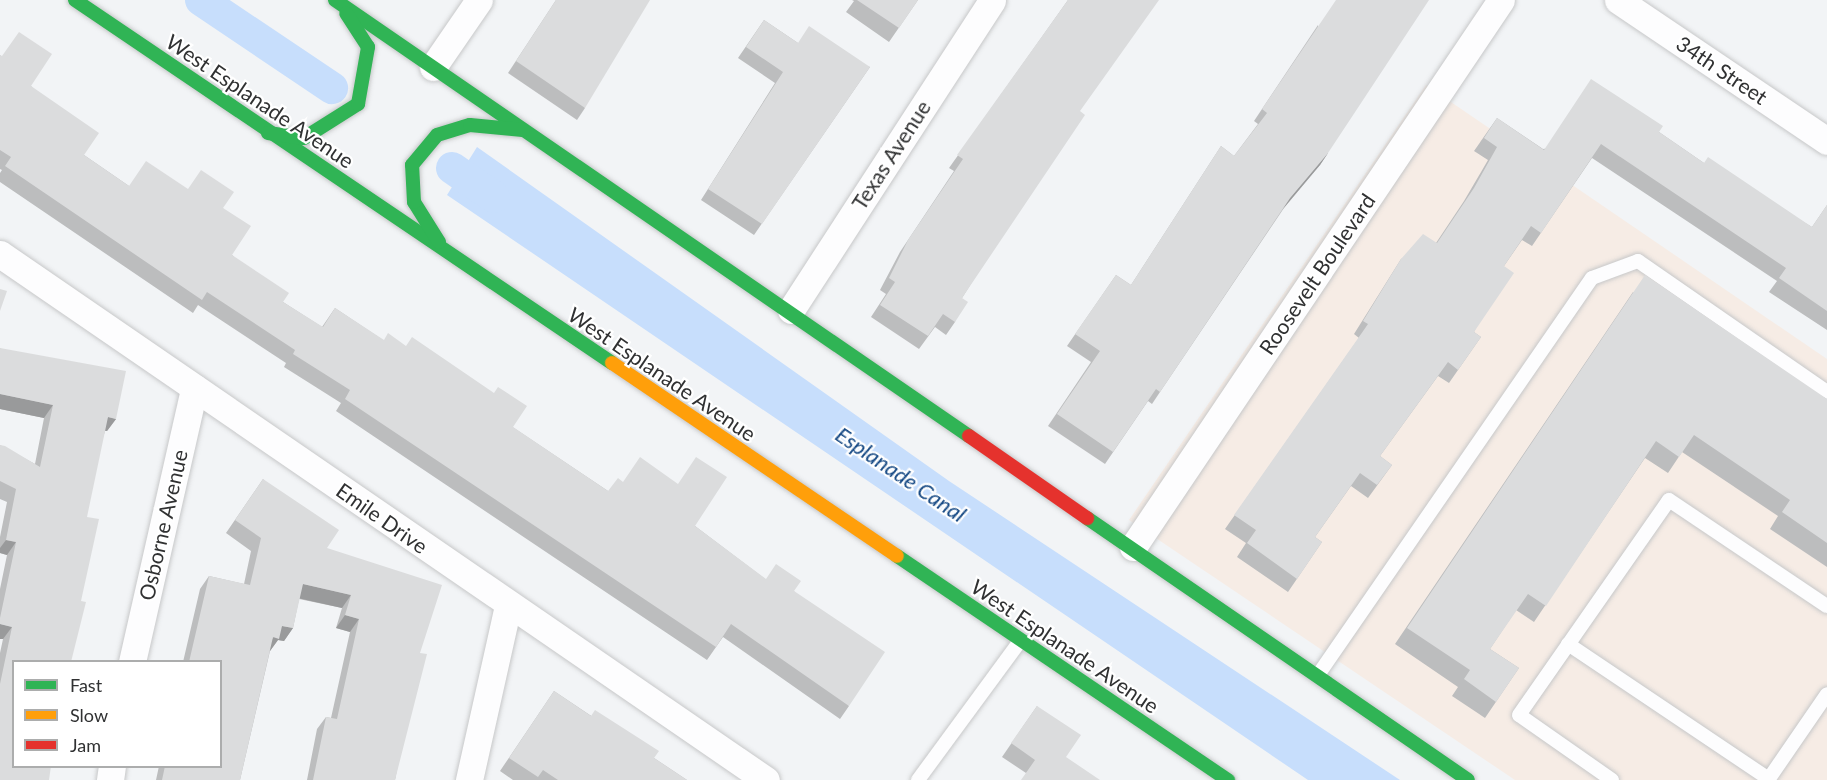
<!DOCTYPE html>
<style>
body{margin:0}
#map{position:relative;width:1827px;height:780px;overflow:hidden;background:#f2f4f6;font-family:Lato,sans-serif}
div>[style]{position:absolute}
.commercial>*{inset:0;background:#f6ece5}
.water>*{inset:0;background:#c7defc}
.canal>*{height:32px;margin:-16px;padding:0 16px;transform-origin:16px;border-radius:16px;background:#c7defc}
.roads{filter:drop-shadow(0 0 2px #c7c8c9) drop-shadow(0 0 2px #c7c8c9)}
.lane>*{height:14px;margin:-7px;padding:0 7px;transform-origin:7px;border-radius:7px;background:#fdfdfe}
.street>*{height:27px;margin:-13.5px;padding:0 13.5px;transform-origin:13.5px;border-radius:13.5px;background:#fdfdfe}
.fast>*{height:14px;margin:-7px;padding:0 7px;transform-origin:7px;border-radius:7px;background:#30b455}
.slow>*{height:14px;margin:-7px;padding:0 7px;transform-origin:7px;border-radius:7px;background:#ff9f0a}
.jam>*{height:14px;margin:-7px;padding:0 7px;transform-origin:7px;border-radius:7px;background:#e5322d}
.wall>*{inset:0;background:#bcbdbe}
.shaded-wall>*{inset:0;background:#999a9b}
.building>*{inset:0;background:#dbdcdd}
span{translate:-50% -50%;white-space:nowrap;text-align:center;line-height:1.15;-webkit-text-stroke:4.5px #fff;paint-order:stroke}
.street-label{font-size:21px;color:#303132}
.water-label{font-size:22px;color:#134783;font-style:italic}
.legend{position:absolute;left:12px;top:660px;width:210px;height:108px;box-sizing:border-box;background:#fff;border:2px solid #acadad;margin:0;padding:8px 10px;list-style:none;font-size:18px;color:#303132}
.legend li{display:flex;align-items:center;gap:12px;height:30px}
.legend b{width:30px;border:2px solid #acadad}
</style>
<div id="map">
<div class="commercial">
<div style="clip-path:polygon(1426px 85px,1827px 359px,1827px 780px,1515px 780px,1129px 520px)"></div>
</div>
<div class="water">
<div style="clip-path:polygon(477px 147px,949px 481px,1400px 780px,1308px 780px,447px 195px)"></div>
</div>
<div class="canal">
<div style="left:201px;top:0;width:158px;rotate:33.9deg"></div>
<div style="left:452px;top:168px;width:51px;rotate:34.6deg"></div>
</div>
<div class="roads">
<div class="lane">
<div style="left:1568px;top:644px;width:242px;rotate:33.9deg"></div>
<div style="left:1318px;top:675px;width:482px;rotate:-55.4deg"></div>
<div style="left:1592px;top:278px;width:49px;rotate:-20.3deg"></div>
<div style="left:1638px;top:261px;width:230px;rotate:34.7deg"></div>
<div style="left:918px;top:780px;width:172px;rotate:-53.7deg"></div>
<div style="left:1612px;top:780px;width:113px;rotate:-145deg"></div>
<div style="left:1519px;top:715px;width:262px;rotate:-55.1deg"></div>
<div style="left:1669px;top:500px;width:190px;rotate:33.9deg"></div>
<div style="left:1768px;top:780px;width:104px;rotate:-55.5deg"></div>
</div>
<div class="street">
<div style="left:1618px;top:0;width:252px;rotate:34deg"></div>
<div style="left:433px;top:67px;width:81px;rotate:-55.5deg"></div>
<div style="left:0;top:254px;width:929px;rotate:34.48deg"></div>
<div style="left:791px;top:310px;width:369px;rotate:-57deg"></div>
<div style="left:1133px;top:547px;width:659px;rotate:-56.07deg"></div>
<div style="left:132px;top:662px;width:281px;rotate:-77.2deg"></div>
<div style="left:110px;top:780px;width:14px;rotate:-82deg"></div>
<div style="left:469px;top:780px;width:179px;rotate:-77.4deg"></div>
</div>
<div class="fast">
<div style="left:75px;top:0;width:648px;rotate:34.06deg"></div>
<div style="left:335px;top:0;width:769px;rotate:34.52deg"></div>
<div style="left:268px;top:133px;width:36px;rotate:8deg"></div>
<div style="left:304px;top:138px;width:64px;rotate:-32.2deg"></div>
<div style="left:358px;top:104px;width:58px;rotate:-80deg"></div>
<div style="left:368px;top:47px;width:40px;rotate:-122.9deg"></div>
<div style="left:439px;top:242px;width:47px;rotate:-122deg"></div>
<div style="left:414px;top:202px;width:37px;rotate:-93deg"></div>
<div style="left:412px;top:165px;width:39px;rotate:-50deg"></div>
<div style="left:437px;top:135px;width:34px;rotate:-17deg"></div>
<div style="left:470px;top:125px;width:53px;rotate:5.4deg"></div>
<div style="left:1087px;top:518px;width:462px;rotate:34.5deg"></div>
<div style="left:897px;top:556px;width:400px;rotate:34.1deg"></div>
</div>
<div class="slow">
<div style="left:612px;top:363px;width:344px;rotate:34.1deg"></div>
</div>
<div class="jam">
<div style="left:969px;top:436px;width:144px;rotate:34.8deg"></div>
</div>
</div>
<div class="wall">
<div style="clip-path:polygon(556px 0,585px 108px,577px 120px,508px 73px)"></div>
<div style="clip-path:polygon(852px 0,918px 0,889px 42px,846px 12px,854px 1px)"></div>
<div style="clip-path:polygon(1068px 0,1080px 111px,962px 298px,955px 322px,946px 335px,935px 327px,919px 349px,871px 317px,886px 294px,880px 290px,900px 252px,954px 171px,949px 168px)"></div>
<div style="clip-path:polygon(764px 20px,798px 43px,870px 67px,754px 235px,701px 200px,775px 83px,738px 58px)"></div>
<div style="clip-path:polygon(1318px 25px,1328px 153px,1320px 165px,1284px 208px,1160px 392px,1152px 404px,1148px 401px,1105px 464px,1048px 426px,1091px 362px,1067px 346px,1116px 275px,1131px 285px,1221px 146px,1234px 156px,1258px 124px,1254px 121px)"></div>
<div style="clip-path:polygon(0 55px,31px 86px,84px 155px,129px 186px,187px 189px,223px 208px,232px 255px,283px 302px,322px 327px,335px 308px,608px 491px,695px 526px,765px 579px,794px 591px,849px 706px,840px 719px,723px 637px,707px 660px,336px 411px,341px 403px,284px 367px,286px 363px,198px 305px,193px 313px,0 182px,0 173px,2px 170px,0 169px)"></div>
<div style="clip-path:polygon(1497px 118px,1543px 149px,1659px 132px,1704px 163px,1812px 227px,1827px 205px,1827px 330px,1769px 292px,1777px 281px,1592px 158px,1532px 246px,1522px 240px,1504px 266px,1474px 332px,1481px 337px,1449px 383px,1438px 376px,1380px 456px,1392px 465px,1368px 498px,1351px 486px,1315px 537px,1322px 542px,1288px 592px,1237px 557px,1246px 543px,1225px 529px,1359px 338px,1354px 334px,1401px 259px,1436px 243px,1464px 201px,1488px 160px,1474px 151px)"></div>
<div style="clip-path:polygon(1633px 292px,1827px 399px,1827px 567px,1770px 529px,1778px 516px,1682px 452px,1668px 473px,1645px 458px,1534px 622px,1516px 610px,1490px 649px,1519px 668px,1485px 718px,1452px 696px,1458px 687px,1395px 644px)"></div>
<div style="clip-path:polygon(0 348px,116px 419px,107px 431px,105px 431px,0 780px,0 653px,3px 639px,0 639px,0 589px,7px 555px,0 553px,0 537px,7px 502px,0 499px,0 445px,35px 464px,44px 418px,0 409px)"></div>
<div style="clip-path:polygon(263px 479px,420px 653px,395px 780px,307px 780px,317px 729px,326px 717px,331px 718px,350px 632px,336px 628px,342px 608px,299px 599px,293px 628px,284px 641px,278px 640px,270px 651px,240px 780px,156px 780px,159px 766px,220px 766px,220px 662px,183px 662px,200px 589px,209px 576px,244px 584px,251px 551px,226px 533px)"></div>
<div style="clip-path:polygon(554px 691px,654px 758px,687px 780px,513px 780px,500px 771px)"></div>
<div style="clip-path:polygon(1037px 706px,1066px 757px,1026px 773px,1002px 757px)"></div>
</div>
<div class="shaded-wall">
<div style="clip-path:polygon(1328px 153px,1320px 165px,1282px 210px,1290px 198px)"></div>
<div style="clip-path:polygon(0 394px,53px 405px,44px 418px,0 409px)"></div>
<div style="clip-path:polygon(108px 417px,116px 419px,107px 431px,99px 430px)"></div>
<div style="clip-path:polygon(6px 540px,16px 542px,7px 555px,0 553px,0 548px)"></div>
<div style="clip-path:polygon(303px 584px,351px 595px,342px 608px,293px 597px)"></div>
<div style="clip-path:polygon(345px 615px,359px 619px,350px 632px,336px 628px)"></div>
<div style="clip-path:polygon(0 624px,12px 627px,3px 639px,0 639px)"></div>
<div style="clip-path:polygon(282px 626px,293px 628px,284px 641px,278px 640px,270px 651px,264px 650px)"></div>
</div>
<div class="building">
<div style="clip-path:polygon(556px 0,650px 0,585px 108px,516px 61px)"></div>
<div style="clip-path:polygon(857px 0,918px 0,899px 28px)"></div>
<div style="clip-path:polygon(1068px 0,1159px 0,1080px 111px,1085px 115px,962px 298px,968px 302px,955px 322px,943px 314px,928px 336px,880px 305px,895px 282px,889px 278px,908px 240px,963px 159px,957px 155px)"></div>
<div style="clip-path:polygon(1336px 0,1429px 0,1328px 153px,1290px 198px,1160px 392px,1156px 389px,1113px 452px,1057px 414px,1100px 351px,1075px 334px,1116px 275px,1131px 285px,1221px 146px,1234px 156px,1267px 113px,1262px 109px)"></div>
<div style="clip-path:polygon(764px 20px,798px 43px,809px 26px,870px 67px,762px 224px,708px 189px,783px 72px,746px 47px)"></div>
<div style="clip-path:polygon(19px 32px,52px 54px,31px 86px,99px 133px,84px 155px,129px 186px,146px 161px,188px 189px,201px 170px,234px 192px,223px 208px,251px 226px,232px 255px,289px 293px,283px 302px,323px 327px,335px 308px,384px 340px,388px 333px,406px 346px,412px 337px,494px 393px,498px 387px,527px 406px,513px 427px,608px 491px,618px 478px,623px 482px,640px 457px,678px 484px,696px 457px,727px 477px,695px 526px,766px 579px,776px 564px,801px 581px,794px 591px,885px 652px,849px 706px,731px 624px,716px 647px,345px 399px,350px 390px,293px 354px,295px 350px,207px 292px,202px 300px,5px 166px,11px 157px,0 150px,0 55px,2px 56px)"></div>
<div style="clip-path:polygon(1591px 79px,1663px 126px,1659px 132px,1704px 163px,1708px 157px,1812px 227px,1827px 205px,1827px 311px,1779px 278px,1786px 268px,1601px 144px,1541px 233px,1531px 226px,1504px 266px,1514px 273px,1474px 332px,1481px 337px,1458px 370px,1448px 362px,1380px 456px,1392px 465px,1377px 485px,1360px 473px,1315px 537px,1322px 542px,1297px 579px,1247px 543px,1256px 530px,1234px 515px,1368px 324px,1363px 321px,1401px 259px,1423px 234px,1437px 243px,1474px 188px,1497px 147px,1484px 138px,1497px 118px,1544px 150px)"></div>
<div style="clip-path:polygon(1645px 275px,1827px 399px,1827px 543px,1782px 512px,1790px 500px,1694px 435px,1679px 457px,1656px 441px,1546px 606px,1528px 594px,1490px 649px,1519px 668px,1496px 702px,1464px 679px,1470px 670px,1407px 628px)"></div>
<div style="clip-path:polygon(0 289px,7px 291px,0 311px)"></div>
<div style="clip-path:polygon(0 348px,126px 371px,116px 419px,108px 417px,87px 517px,99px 519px,81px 601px,86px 602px,71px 662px,14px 662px,14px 766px,51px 766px,49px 780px,0 780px,0 684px,12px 627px,0 624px,0 618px,16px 542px,6px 540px,16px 489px,0 481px,0 445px,5px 446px,40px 467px,53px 405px,0 394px)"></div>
<div style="clip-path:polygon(263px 479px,339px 530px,327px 548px,442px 585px,420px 653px,427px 654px,395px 780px,313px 780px,326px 717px,337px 719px,359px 619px,345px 615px,351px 595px,303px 584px,293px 628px,282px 626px,279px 639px,273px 637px,240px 780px,162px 780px,165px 766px,220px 766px,220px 662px,189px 662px,209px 576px,250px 585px,261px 538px,235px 520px)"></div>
<div style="clip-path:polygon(554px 691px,591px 716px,595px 710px,659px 751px,654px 758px,687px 780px,558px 780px,543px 770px,538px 777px,509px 758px)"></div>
<div style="clip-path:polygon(1037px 706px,1081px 735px,1066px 757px,1100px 780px,1021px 780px,1035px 760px,1011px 743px)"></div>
</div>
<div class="street-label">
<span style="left:1722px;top:70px;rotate:34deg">34th Street</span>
<span style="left:260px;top:101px;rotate:34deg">West Esplanade Avenue</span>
<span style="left:891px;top:155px;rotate:-57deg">Texas Avenue</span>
<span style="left:1317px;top:274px;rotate:-56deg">Roosevelt Boulevard</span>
<span style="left:662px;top:374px;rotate:34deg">West Esplanade Avenue</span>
<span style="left:382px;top:518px;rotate:35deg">Emile Drive</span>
<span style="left:163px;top:525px;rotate:-77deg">Osborne Avenue</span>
<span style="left:1065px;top:646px;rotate:34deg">West Esplanade Avenue</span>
</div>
<div class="water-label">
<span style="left:901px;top:474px;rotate:34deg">Esplanade Canal</span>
</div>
<ul class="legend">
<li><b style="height:8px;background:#30b455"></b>Fast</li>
<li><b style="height:8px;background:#ff9f0a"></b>Slow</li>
<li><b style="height:8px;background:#e5322d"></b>Jam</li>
</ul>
</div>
